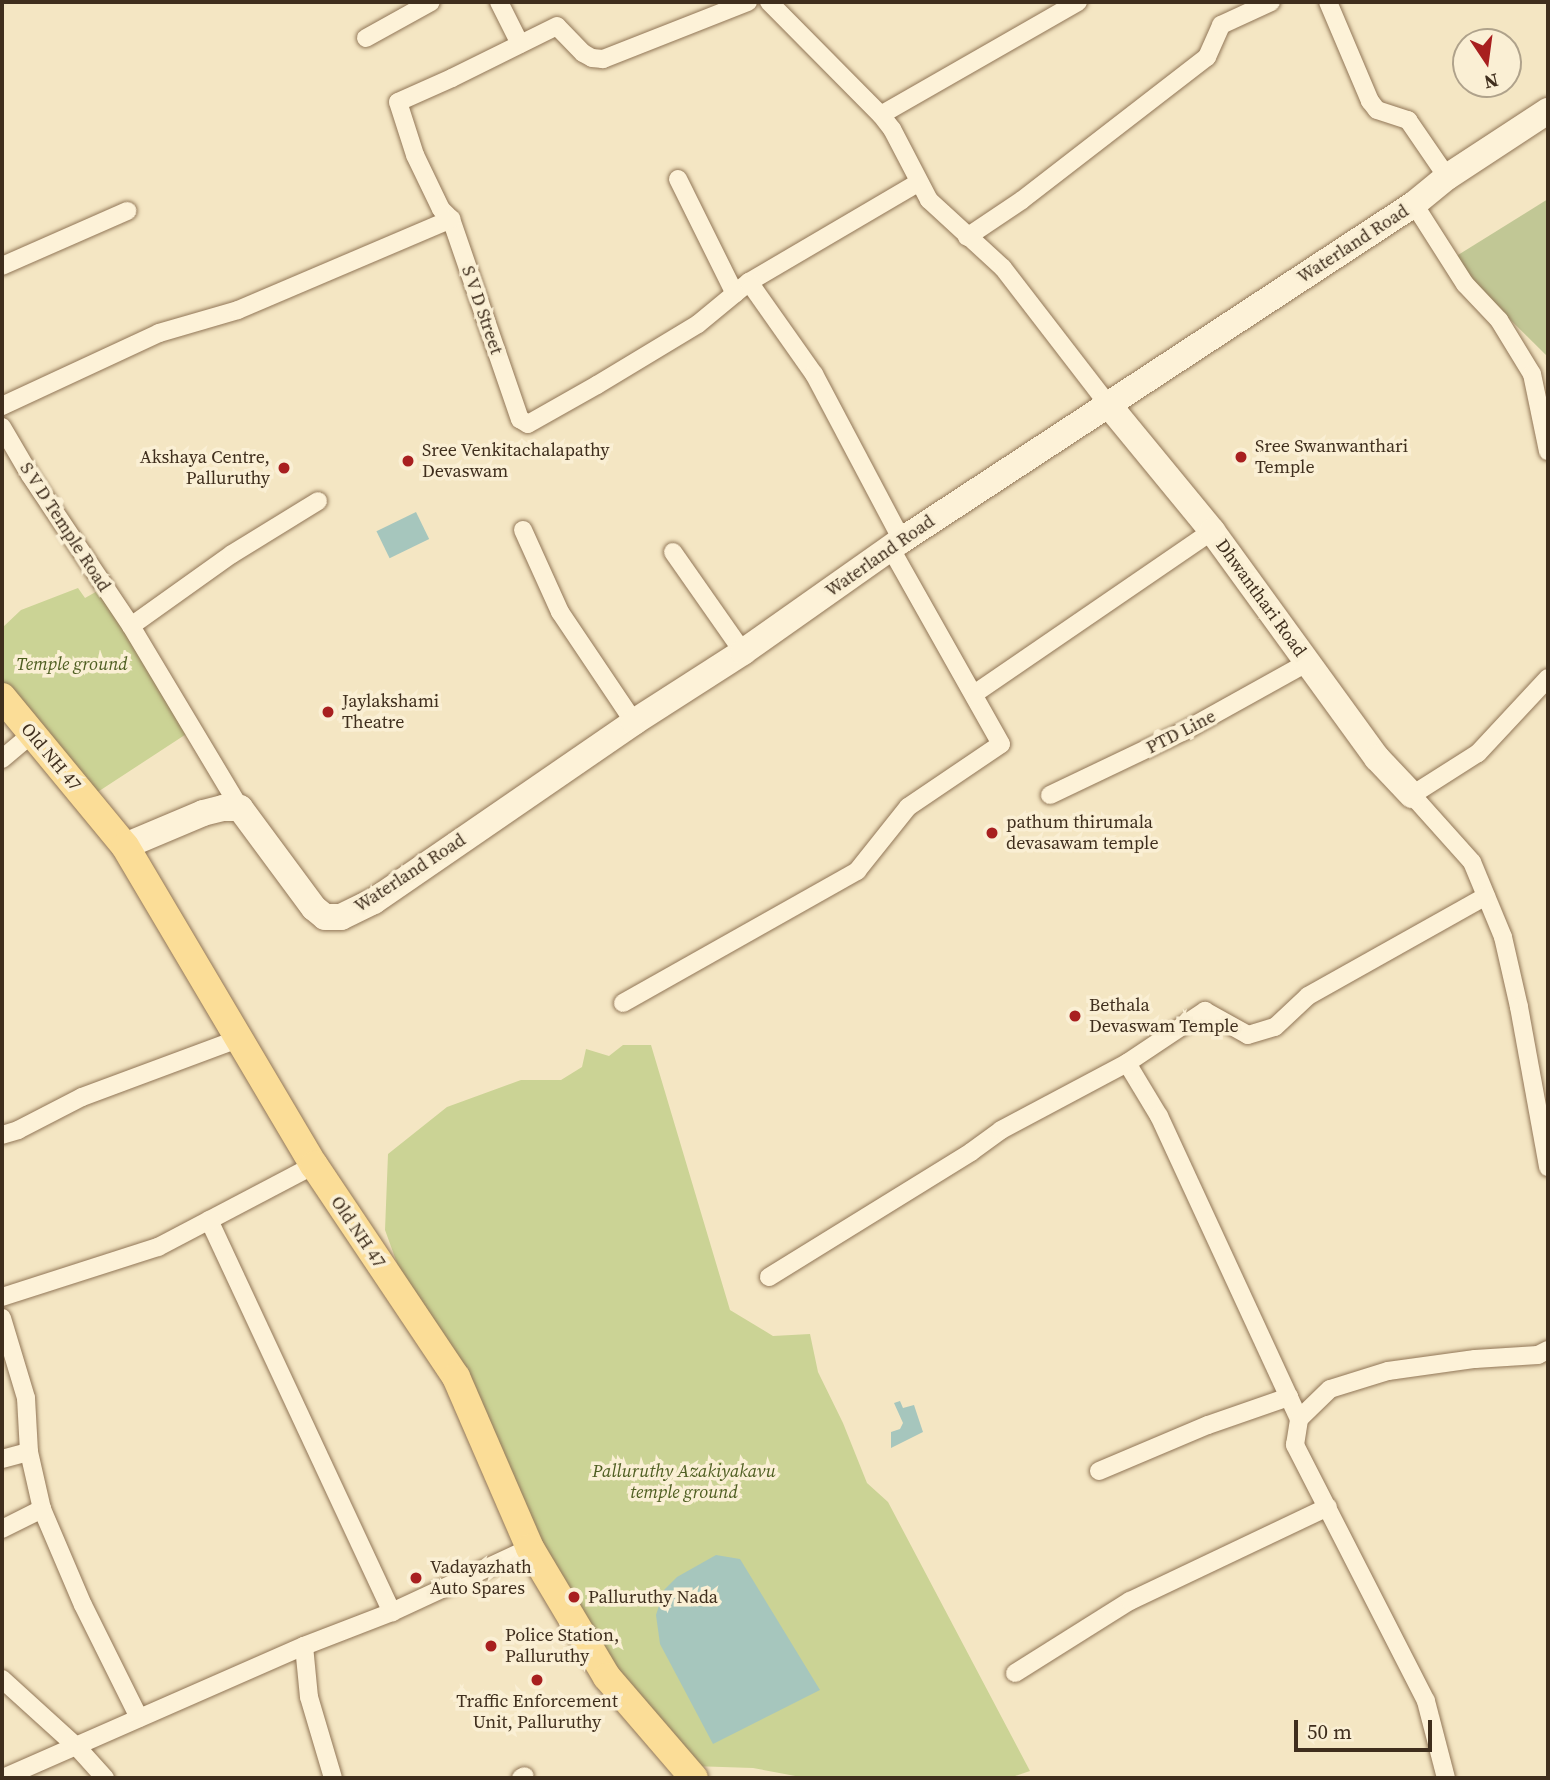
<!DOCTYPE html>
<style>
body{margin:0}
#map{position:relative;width:1550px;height:1780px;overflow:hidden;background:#f4e6c3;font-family:"Source Serif 4",serif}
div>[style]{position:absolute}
.green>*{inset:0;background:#cbd395}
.cemetery>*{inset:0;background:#c1c795}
.water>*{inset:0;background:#a6c6bd;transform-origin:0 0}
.roads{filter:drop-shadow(0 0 2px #917657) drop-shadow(0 0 2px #917657)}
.street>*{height:18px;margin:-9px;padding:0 9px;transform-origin:9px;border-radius:9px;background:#fdf2d8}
.secondary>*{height:26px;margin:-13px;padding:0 13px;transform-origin:13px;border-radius:13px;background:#fdf2d8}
.primary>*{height:28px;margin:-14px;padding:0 14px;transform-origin:14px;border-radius:14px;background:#fbdd97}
.dots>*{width:19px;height:19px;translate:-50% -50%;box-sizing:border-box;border:4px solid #faefd4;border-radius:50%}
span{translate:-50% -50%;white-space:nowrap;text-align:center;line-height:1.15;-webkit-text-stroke:7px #faefd4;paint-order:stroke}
.street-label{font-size:18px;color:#3f2e1d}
.poi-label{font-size:18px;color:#3f2e1d}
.left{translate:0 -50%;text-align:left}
.right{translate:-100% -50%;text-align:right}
.park-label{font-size:18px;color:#4e5e21;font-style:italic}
.frame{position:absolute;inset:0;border:4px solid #3f2e1d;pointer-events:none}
.north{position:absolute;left:1452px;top:28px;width:70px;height:70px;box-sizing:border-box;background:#faefd4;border:2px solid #afa28b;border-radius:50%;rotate:167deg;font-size:19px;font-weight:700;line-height:28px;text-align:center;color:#3f2e1d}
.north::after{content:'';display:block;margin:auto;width:24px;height:32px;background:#a81f1f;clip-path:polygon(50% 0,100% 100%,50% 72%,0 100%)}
.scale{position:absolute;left:1294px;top:1720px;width:138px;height:32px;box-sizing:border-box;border:4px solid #3f2e1d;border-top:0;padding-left:9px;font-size:21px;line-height:24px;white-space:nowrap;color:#3f2e1d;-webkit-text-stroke:5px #faefd4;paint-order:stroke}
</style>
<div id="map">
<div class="green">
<div style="clip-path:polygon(78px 588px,85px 598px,101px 589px,197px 727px,90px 797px,2px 684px,2px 628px,21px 610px)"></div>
<div style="clip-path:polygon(623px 1045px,651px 1045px,730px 1310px,773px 1336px,810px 1334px,818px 1372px,843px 1423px,867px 1483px,888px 1502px,1030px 1771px,1009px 1778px,806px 1778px,753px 1768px,692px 1766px,600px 1655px,413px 1307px,385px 1230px,388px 1154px,447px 1107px,521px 1080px,561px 1080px,582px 1067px,586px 1049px,609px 1056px)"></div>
</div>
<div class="cemetery">
<div style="clip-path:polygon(1548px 199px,1548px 357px,1450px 260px)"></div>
</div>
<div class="water">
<div style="left:416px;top:512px;width:30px;height:44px;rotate:64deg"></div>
<div style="clip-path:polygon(900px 1401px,903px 1408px,914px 1405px,923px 1432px,891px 1448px,891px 1432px,900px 1429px,903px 1423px,894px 1403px)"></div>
<div style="clip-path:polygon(716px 1555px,740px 1559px,820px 1690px,713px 1744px,660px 1644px,656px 1615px,664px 1590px,677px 1577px)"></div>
</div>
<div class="roads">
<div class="street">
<div style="left:499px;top:2px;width:47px;rotate:63.4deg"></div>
<div style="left:748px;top:2px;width:156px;rotate:158.5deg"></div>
<div style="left:603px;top:59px;width:11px;rotate:-175deg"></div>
<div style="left:592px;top:58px;width:10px;rotate:-151deg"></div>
<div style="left:583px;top:53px;width:37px;rotate:-134deg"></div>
<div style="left:557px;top:26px;width:117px;rotate:153.7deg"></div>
<div style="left:452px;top:78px;width:59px;rotate:156deg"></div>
<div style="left:398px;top:102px;width:56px;rotate:72.2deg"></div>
<div style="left:415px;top:155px;width:60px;rotate:64.3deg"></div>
<div style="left:441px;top:209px;width:14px;rotate:45deg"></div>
<div style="left:451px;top:219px;width:212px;rotate:71deg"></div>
<div style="left:520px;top:419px;width:9px;rotate:32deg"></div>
<div style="left:528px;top:424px;width:79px;rotate:-29.5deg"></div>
<div style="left:597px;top:385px;width:118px;rotate:-31.1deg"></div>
<div style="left:698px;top:324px;width:66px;rotate:-39.5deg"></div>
<div style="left:749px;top:282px;width:196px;rotate:-30.4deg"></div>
<div style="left:769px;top:2px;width:159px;rotate:45.3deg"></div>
<div style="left:1078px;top:2px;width:227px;rotate:150.2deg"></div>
<div style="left:881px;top:115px;width:18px;rotate:52deg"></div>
<div style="left:892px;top:129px;width:80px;rotate:62.5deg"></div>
<div style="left:929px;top:200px;width:100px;rotate:42.6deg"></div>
<div style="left:1003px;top:268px;width:170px;rotate:52.4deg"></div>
<div style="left:1328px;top:2px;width:108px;rotate:67deg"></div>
<div style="left:1370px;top:101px;width:11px;rotate:52deg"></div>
<div style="left:1377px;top:110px;width:33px;rotate:18deg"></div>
<div style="left:1408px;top:120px;width:69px;rotate:55.6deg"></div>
<div style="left:366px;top:38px;width:74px;rotate:-29deg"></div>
<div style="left:678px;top:179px;width:128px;rotate:63.6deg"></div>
<div style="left:1414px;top:204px;width:95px;rotate:57.5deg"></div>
<div style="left:1465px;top:284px;width:50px;rotate:46.6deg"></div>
<div style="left:1499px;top:320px;width:63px;rotate:58.6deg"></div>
<div style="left:1532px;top:374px;width:79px;rotate:78.3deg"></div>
<div style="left:967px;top:237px;width:66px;rotate:-33.9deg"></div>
<div style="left:1022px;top:200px;width:234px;rotate:-37.7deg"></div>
<div style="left:1207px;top:57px;width:35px;rotate:-66deg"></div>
<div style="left:1221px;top:25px;width:55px;rotate:-24.7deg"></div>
<div style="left:2px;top:266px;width:137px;rotate:-23.7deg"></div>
<div style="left:749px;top:282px;width:113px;rotate:54.8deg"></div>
<div style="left:814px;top:374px;width:188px;rotate:62.1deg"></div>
<div style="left:2px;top:406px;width:173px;rotate:-24.9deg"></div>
<div style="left:159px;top:333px;width:82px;rotate:-16.2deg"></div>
<div style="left:238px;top:310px;width:232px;rotate:-23.1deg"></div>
<div style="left:2px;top:427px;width:56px;rotate:59.7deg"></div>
<div style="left:30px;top:475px;width:182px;rotate:56.2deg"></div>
<div style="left:131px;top:626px;width:212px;rotate:59.1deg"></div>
<div style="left:523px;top:530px;width:90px;rotate:65.7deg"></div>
<div style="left:560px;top:612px;width:133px;rotate:56.1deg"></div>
<div style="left:673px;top:552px;width:122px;rotate:55deg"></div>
<div style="left:131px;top:626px;width:124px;rotate:-35.5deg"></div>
<div style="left:232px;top:554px;width:101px;rotate:-31.6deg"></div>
<div style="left:1548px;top:678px;width:103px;rotate:133deg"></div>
<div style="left:1478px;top:753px;width:78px;rotate:147.5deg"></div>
<div style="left:1412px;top:795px;width:90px;rotate:48.2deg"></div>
<div style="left:1472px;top:862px;width:81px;rotate:67.5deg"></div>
<div style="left:1503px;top:937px;width:72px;rotate:77.1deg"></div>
<div style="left:1519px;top:1007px;width:163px;rotate:79.7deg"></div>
<div style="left:974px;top:694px;width:288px;rotate:-34.4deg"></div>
<div style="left:2px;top:759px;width:39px;rotate:-40deg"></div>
<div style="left:1050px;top:795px;width:151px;rotate:-25.5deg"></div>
<div style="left:1186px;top:730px;width:140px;rotate:-29.1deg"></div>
<div style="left:623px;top:1003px;width:269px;rotate:-29.4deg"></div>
<div style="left:857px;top:871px;width:82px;rotate:-51.4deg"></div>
<div style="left:908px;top:807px;width:112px;rotate:-34.1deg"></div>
<div style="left:1001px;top:744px;width:224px;rotate:-119.4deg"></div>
<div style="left:1127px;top:1063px;width:62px;rotate:58.9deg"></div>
<div style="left:1159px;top:1116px;width:334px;rotate:65.2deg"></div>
<div style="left:2px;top:1135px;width:17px;rotate:-17deg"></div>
<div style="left:18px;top:1130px;width:72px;rotate:-27.3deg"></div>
<div style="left:82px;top:1097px;width:166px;rotate:-20.4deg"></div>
<div style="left:209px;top:1220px;width:433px;rotate:65deg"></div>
<div style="left:769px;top:1277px;width:238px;rotate:-31.7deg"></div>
<div style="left:971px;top:1152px;width:37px;rotate:-36deg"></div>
<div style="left:1001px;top:1130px;width:143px;rotate:-28deg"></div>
<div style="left:1127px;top:1063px;width:94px;rotate:-33.7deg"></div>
<div style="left:1205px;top:1011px;width:49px;rotate:29.2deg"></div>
<div style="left:1248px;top:1035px;width:28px;rotate:-17deg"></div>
<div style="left:1275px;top:1027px;width:45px;rotate:-43.2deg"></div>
<div style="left:1308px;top:996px;width:204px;rotate:-29.3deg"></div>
<div style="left:2px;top:1297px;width:164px;rotate:-17.8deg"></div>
<div style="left:158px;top:1247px;width:176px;rotate:-27.7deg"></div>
<div style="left:2px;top:1318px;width:84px;rotate:73.3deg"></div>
<div style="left:26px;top:1398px;width:54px;rotate:86.8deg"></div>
<div style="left:29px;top:1452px;width:58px;rotate:77.2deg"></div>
<div style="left:42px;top:1509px;width:104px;rotate:66.9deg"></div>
<div style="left:83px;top:1605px;width:126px;rotate:63.6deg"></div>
<div style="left:2px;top:1459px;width:28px;rotate:-15deg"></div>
<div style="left:1099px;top:1471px;width:118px;rotate:-22.9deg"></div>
<div style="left:1208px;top:1425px;width:86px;rotate:-19.1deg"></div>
<div style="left:2px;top:1529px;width:45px;rotate:-26.6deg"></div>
<div style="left:304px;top:1646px;width:51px;rotate:84.4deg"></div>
<div style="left:309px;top:1697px;width:84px;rotate:73.5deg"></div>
<div style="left:1015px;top:1673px;width:136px;rotate:-32.1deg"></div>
<div style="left:1130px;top:1601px;width:219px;rotate:-25.4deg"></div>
<div style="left:2px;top:1679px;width:101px;rotate:42.2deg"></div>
<div style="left:77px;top:1747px;width:42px;rotate:47.9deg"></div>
<div style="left:3px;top:1778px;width:329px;rotate:-23.7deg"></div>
<div style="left:304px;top:1646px;width:94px;rotate:-21.1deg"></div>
<div style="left:392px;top:1612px;width:152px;rotate:-24.9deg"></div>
<div style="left:521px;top:1778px;width:4px;rotate:-27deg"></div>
<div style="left:1446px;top:1778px;width:80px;rotate:-104.6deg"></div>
<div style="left:1426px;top:1701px;width:288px;rotate:-117.1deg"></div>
<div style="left:1295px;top:1445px;width:26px;rotate:-81deg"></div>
<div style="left:1299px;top:1419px;width:43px;rotate:-44.1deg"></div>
<div style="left:1330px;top:1389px;width:61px;rotate:-17.2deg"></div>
<div style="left:1388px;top:1371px;width:88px;rotate:-7.9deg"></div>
<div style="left:1475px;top:1359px;width:63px;rotate:-3.6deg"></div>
<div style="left:1538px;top:1355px;width:11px;rotate:-27deg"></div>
</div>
<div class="secondary">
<div style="left:1107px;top:403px;width:166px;rotate:50.6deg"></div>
<div style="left:1212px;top:531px;width:281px;rotate:54deg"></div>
<div style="left:1377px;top:758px;width:51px;rotate:46.6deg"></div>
<div style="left:125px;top:846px;width:85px;rotate:-22.9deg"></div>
<div style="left:203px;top:813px;width:21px;rotate:-14deg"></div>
<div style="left:223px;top:808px;width:17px"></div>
<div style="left:240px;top:808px;width:124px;rotate:53.5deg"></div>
<div style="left:314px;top:908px;width:14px;rotate:39deg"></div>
<div style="left:325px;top:917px;width:16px"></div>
<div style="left:341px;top:917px;width:37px;rotate:-26deg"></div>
<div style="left:374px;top:901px;width:316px;rotate:-34.5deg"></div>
<div style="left:634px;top:722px;width:130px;rotate:-32.7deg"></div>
<div style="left:743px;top:652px;width:194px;rotate:-35.2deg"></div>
<div style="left:902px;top:540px;width:612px;rotate:-33.27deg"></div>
<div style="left:1414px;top:204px;width:43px;rotate:-39.3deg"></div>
<div style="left:1447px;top:177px;width:121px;rotate:-33.2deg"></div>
</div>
<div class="primary">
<div style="left:2px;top:697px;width:193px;rotate:50.5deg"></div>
<div style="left:125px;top:846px;width:371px;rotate:59.4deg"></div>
<div style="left:314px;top:1165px;width:255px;rotate:56.2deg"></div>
<div style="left:456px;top:1377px;width:186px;rotate:66.6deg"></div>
<div style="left:530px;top:1548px;width:150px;rotate:59.2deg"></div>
<div style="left:607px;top:1677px;width:133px;rotate:49.3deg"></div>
</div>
</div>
<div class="dots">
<div style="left:1241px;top:457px;background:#a81f1f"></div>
<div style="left:408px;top:461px;background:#a81f1f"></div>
<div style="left:284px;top:468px;background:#a81f1f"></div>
<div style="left:328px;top:712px;background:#a81f1f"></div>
<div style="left:992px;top:833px;background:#a81f1f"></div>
<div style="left:1075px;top:1016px;background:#a81f1f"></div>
<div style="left:416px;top:1578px;background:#a81f1f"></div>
<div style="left:574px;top:1597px;background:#a81f1f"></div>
<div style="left:491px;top:1646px;background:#a81f1f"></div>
<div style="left:537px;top:1680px;background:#a81f1f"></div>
</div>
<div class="street-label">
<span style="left:1353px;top:244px;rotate:-33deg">Waterland Road</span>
<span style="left:482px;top:310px;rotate:71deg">S V D Street</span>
<span style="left:65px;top:527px;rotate:57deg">S V D Temple Road</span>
<span style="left:880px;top:556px;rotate:-35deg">Waterland Road</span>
<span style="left:1261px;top:598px;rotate:54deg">Dhwanthari Road</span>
<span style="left:1181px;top:732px;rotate:-27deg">PTD Line</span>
<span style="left:51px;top:757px;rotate:50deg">Old NH 47</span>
<span style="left:410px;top:873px;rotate:-33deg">Waterland Road</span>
<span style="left:358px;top:1232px;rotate:56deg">Old NH 47</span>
</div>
<div class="poi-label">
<span class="left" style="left:1255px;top:457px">Sree Swanwanthari<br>Temple</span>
<span class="left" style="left:422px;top:461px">Sree Venkitachalapathy<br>Devaswam</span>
<span class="right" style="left:270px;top:468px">Akshaya Centre,<br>Palluruthy</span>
<span class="left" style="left:342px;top:712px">Jaylakshami<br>Theatre</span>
<span class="left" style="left:1006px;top:833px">pathum thirumala<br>devasawam temple</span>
<span class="left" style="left:1089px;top:1016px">Bethala<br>Devaswam Temple</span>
<span class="left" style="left:430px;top:1578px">Vadayazhath<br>Auto Spares</span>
<span class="left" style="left:588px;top:1597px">Palluruthy Nada</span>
<span class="left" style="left:505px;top:1646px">Police Station,<br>Palluruthy</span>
<span style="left:537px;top:1712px">Traffic Enforcement<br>Unit, Palluruthy</span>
</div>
<div class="park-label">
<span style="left:72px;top:664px">Temple ground</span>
<span style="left:684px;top:1482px">Palluruthy Azakiyakavu<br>temple ground</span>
</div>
<div class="frame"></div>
<div class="north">N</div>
<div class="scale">50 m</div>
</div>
